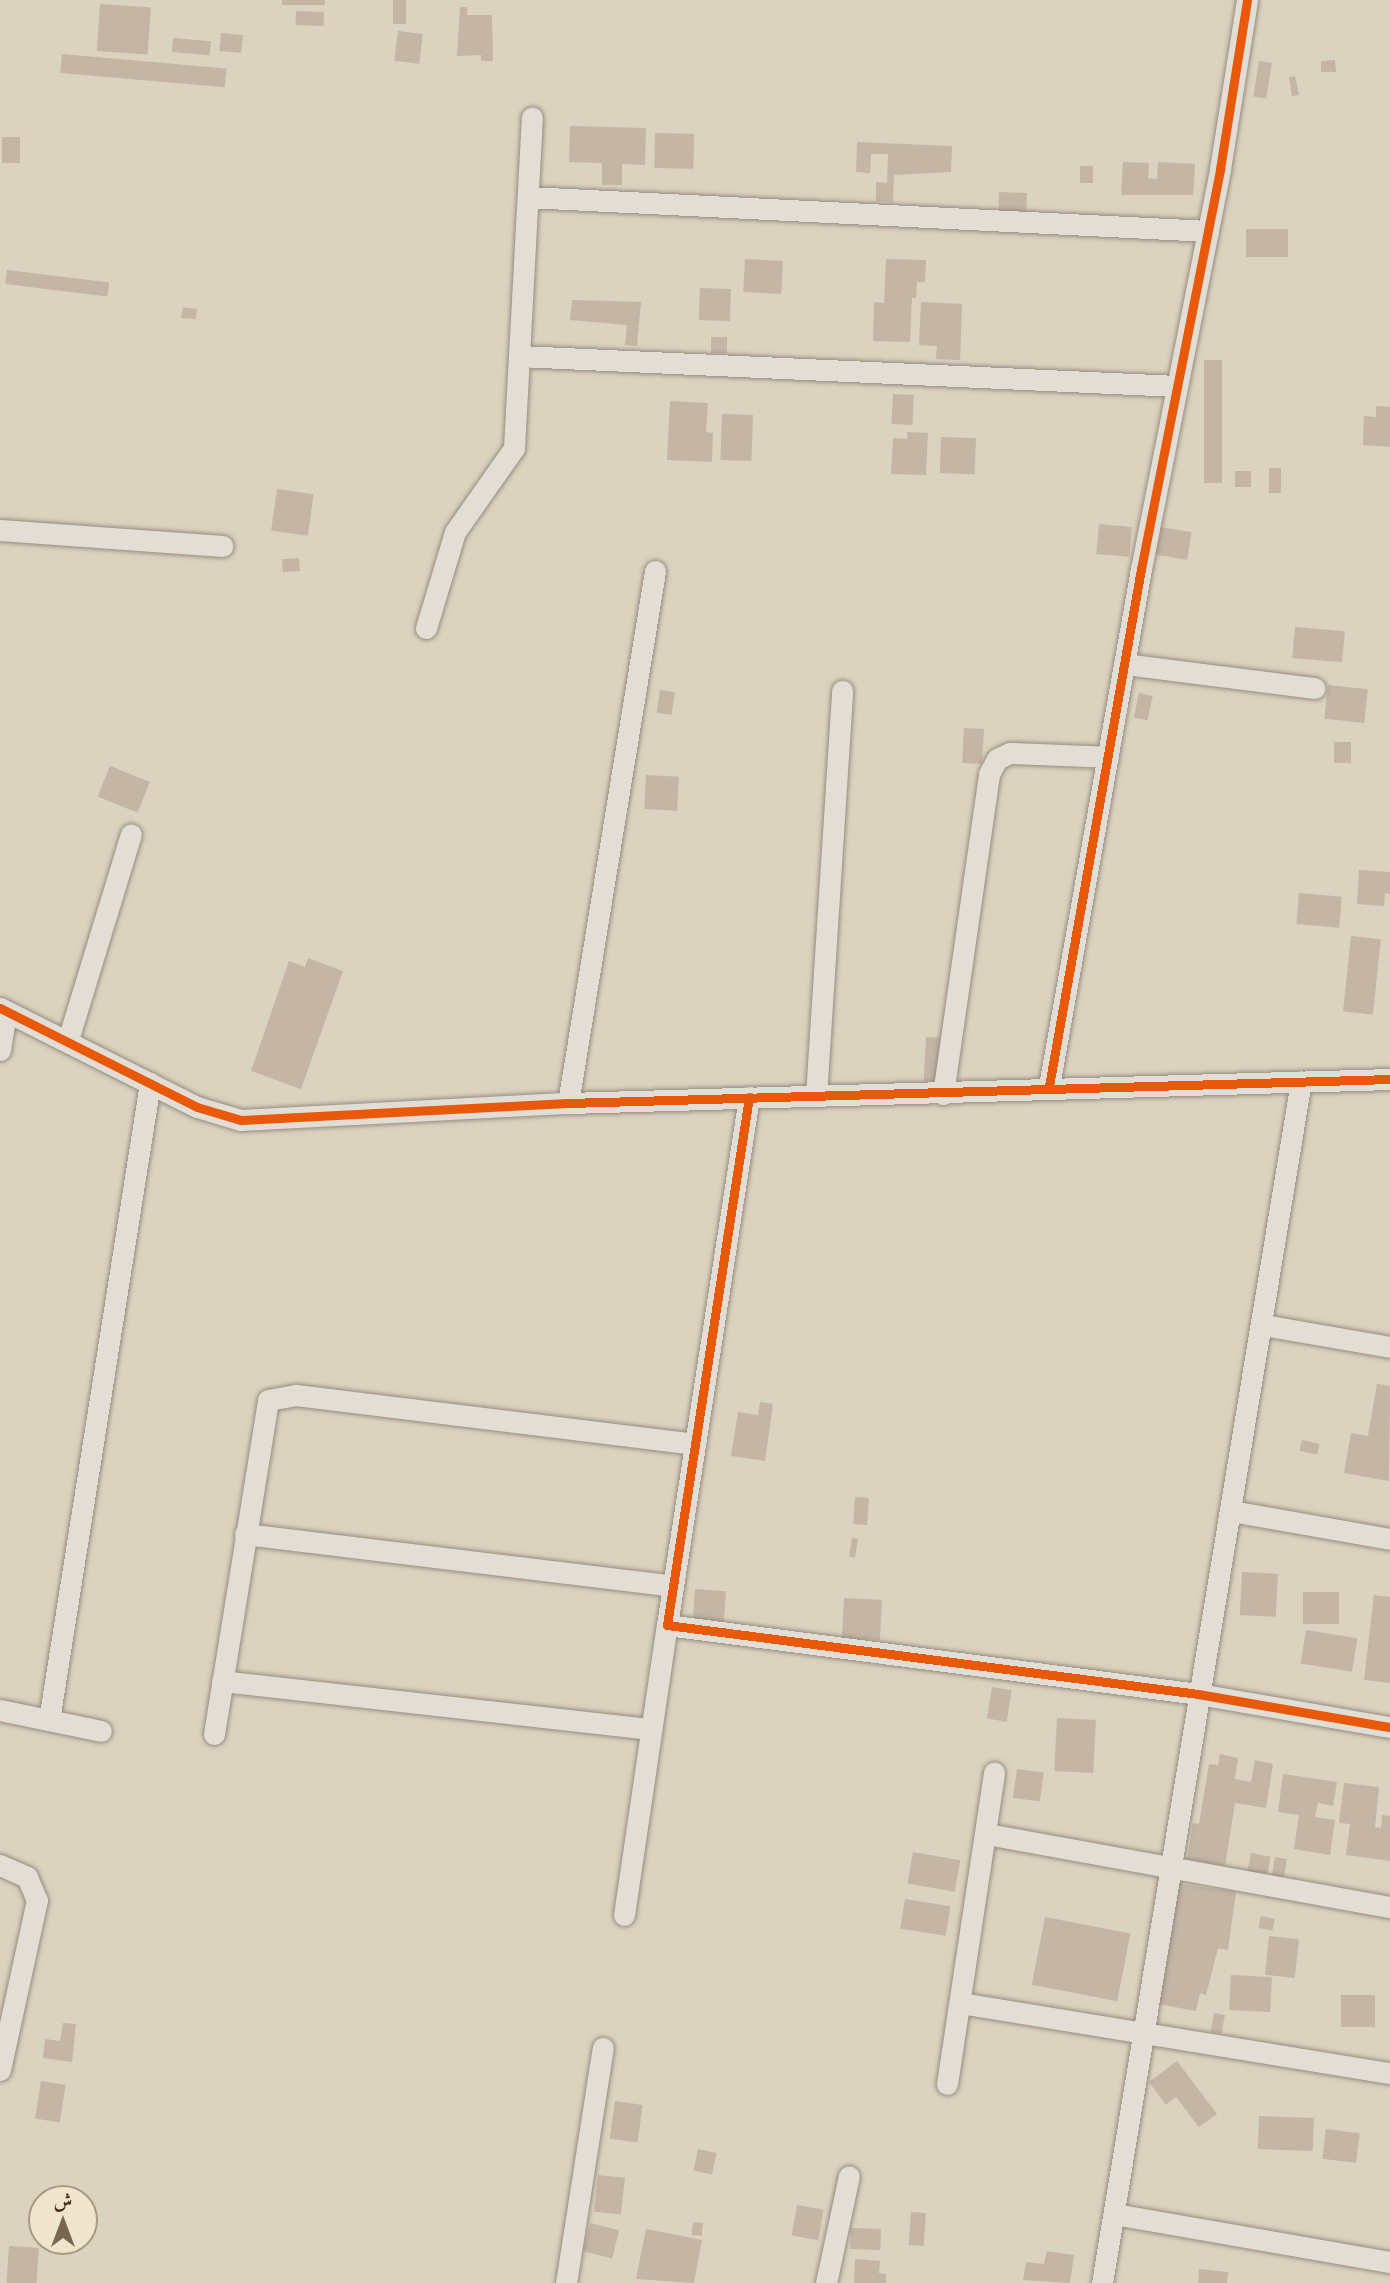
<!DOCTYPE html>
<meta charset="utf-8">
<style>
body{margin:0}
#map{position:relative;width:1390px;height:2283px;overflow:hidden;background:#dbd2bf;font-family:Cardo,Amiri,serif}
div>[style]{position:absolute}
.building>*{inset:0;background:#c4b5a5;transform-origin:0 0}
.roads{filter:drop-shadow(0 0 2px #958d7f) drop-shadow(0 0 2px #958d7f)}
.street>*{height:21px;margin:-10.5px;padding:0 10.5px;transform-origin:10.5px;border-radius:10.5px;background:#e3ded5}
.cycleway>*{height:9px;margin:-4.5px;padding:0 4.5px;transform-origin:4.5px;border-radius:4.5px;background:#e8590c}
span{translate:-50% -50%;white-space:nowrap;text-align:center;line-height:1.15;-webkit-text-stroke:5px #efe4ce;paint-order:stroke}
.north{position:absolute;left:28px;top:2185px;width:70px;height:70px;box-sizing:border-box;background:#efe4ce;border:2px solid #ab9a82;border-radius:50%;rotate:0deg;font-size:19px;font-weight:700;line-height:28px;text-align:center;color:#442c11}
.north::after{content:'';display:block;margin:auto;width:24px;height:32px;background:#79664e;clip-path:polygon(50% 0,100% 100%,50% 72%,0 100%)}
</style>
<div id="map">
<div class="building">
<div style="left:282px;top:0;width:43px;height:5px"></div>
<div style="left:393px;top:0;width:13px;height:24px"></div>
<div style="left:100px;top:4px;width:51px;height:47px;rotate:4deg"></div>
<div style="clip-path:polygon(460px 7px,467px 7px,467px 15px,492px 15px,493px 61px,481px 61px,481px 55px,457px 56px)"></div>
<div style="left:296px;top:11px;width:28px;height:14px;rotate:2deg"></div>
<div style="left:398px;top:31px;width:25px;height:30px;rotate:7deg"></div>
<div style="left:221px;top:33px;width:22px;height:18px;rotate:5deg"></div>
<div style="left:173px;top:38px;width:38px;height:14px;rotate:5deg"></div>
<div style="left:62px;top:54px;width:165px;height:19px;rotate:5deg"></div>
<div style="clip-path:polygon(1335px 60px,1336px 72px,1321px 72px,1321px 61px)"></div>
<div style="left:1259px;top:61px;width:13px;height:36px;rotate:9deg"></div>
<div style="clip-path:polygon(1295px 76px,1299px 95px,1292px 96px,1289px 77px)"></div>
<div style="clip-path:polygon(570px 126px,646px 128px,645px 165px,622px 164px,622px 185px,602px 185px,602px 163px,569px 162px)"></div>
<div style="left:655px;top:133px;width:39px;height:35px;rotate:1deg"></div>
<div style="left:2px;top:137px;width:18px;height:26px"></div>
<div style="clip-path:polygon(857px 142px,952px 146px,951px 172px,894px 175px,893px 202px,876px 201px,876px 182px,887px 183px,888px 154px,871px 154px,870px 173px,856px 172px)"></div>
<div style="clip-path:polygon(1123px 162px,1149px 163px,1148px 178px,1157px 179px,1158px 162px,1195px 164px,1193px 195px,1121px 195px)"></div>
<div style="left:1080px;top:166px;width:13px;height:17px"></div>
<div style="left:999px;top:192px;width:28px;height:20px;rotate:2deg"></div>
<div style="left:1246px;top:229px;width:42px;height:28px"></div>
<div style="left:745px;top:259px;width:38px;height:33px;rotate:3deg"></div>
<div style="clip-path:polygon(886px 259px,926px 260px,925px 282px,917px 282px,916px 298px,912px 298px,910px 342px,873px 341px,874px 302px,884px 303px)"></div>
<div style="left:7px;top:270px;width:103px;height:14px;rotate:7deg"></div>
<div style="left:700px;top:288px;width:31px;height:32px;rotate:2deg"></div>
<div style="clip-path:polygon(572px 300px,641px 302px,637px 346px,625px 345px,627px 325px,570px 320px)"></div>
<div style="clip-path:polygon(921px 302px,962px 304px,960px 360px,936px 359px,937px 346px,919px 345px)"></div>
<div style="clip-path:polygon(183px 307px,197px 309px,196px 319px,181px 318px)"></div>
<div style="left:711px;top:337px;width:16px;height:16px"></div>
<div style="left:1204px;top:360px;width:18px;height:123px"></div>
<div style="left:893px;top:394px;width:21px;height:30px;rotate:3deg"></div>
<div style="clip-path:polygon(670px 401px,708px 403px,706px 432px,713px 433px,712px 462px,667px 460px)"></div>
<div style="clip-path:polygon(1376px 406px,1390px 407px,1390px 447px,1363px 445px,1364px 416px,1376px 417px)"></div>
<div style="left:722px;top:414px;width:31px;height:46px;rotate:2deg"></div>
<div style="clip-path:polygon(907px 432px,928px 433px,926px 475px,891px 474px,893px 438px,907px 439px)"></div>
<div style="left:941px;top:437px;width:35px;height:36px;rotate:2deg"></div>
<div style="left:1269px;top:468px;width:12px;height:25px"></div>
<div style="left:1251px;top:471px;width:16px;height:16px;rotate:90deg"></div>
<div style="left:277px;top:489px;width:37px;height:42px;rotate:8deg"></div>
<div style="left:1099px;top:524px;width:33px;height:30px;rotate:5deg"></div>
<div style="left:1160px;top:527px;width:32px;height:28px;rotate:9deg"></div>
<div style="left:299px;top:558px;width:13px;height:17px;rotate:86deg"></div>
<div style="left:1295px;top:627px;width:50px;height:31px;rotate:5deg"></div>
<div style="left:1328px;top:685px;width:40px;height:34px;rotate:6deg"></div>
<div style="left:660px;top:690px;width:15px;height:23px;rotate:8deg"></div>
<div style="left:1139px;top:693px;width:14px;height:25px;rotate:12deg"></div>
<div style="left:964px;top:728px;width:20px;height:35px;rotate:3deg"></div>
<div style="left:1334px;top:742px;width:17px;height:21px"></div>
<div style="left:110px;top:766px;width:43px;height:33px;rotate:22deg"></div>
<div style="left:646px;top:775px;width:33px;height:34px;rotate:3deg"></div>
<div style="clip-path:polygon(1359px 870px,1390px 872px,1390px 894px,1385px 893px,1384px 906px,1357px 904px)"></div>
<div style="left:1299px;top:893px;width:43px;height:31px;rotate:5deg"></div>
<div style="left:1351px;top:936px;width:30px;height:76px;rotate:6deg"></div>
<div style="clip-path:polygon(308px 958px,343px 971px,301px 1089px,251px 1071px,289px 961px,305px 967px)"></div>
<div style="left:926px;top:1037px;width:17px;height:44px;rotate:3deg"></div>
<div style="clip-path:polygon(1377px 1384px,1390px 1386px,1389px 1481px,1344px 1473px,1351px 1433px,1368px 1436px)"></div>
<div style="clip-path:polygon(760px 1402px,773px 1404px,765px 1461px,731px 1456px,738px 1412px,758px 1415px)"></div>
<div style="left:1302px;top:1440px;width:18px;height:11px;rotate:13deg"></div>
<div style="left:855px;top:1497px;width:14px;height:27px;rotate:4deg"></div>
<div style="left:852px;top:1538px;width:6px;height:19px;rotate:9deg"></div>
<div style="left:1242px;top:1572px;width:36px;height:43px;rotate:3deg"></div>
<div style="left:695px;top:1589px;width:31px;height:35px;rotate:4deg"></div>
<div style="left:1303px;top:1592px;width:36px;height:32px"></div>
<div style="clip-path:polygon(1374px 1595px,1390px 1597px,1390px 1683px,1364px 1680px)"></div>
<div style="left:844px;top:1598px;width:38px;height:40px;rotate:3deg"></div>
<div style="left:1306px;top:1630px;width:52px;height:34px;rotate:9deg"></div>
<div style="left:992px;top:1687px;width:20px;height:32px;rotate:9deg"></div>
<div style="left:1057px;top:1718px;width:39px;height:53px;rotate:3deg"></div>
<div style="clip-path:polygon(1220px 1754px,1238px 1758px,1235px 1779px,1251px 1782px,1255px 1760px,1273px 1764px,1266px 1808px,1235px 1803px,1225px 1866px,1187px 1860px,1193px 1823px,1199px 1824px,1209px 1764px,1218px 1765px)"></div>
<div style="left:1017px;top:1769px;width:27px;height:29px;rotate:8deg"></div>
<div style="clip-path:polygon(1283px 1774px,1337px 1782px,1333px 1806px,1318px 1803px,1315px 1817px,1335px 1820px,1330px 1855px,1294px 1849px,1299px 1815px,1278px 1812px)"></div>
<div style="clip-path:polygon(1344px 1783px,1379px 1787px,1375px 1827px,1381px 1828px,1382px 1815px,1390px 1816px,1390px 1861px,1346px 1855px,1350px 1824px,1339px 1823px)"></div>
<div style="left:913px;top:1852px;width:48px;height:32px;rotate:10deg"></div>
<div style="left:1251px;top:1853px;width:20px;height:22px;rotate:11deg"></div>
<div style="left:1275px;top:1857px;width:12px;height:23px;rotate:9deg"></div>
<div style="clip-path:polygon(1180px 1884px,1236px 1892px,1228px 1950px,1218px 1948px,1206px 1995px,1200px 1993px,1196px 2011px,1158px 2004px,1162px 1957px,1168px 1957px,1169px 1949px,1161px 1948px,1171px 1889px)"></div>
<div style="left:905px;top:1899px;width:46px;height:30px;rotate:9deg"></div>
<div style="left:1261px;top:1916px;width:14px;height:12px;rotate:12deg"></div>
<div style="left:1045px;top:1917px;width:87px;height:69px;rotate:11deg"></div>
<div style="left:1269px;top:1936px;width:30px;height:39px;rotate:6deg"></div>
<div style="left:1231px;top:1975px;width:41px;height:35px;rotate:3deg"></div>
<div style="left:1341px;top:1995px;width:34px;height:32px"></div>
<div style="left:1214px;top:2013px;width:11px;height:19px;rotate:10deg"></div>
<div style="clip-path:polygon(63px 2023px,76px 2024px,72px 2062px,43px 2058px,45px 2039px,60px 2041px)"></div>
<div style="clip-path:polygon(1177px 2061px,1217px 2114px,1199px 2127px,1176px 2097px,1166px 2105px,1149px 2082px)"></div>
<div style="left:41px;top:2081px;width:25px;height:38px;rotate:9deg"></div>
<div style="left:615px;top:2101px;width:28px;height:38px;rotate:8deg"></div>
<div style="left:1259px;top:2116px;width:55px;height:33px;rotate:2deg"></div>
<div style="left:1326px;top:2129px;width:34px;height:30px;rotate:7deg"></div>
<div style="left:698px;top:2149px;width:19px;height:22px;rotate:12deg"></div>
<div style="left:598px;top:2175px;width:27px;height:37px;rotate:6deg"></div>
<div style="left:797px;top:2205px;width:27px;height:31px;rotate:10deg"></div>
<div style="left:911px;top:2212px;width:15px;height:33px;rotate:4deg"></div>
<div style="left:693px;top:2222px;width:10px;height:13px;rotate:6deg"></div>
<div style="left:590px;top:2223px;width:30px;height:29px;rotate:14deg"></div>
<div style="left:851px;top:2228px;width:30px;height:21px;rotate:2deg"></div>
<div style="clip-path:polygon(646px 2229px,702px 2240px,694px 2283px,636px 2279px)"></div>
<div style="left:9px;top:2246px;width:30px;height:37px;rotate:4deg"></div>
<div style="clip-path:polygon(1047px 2251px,1074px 2255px,1070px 2283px,1023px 2280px,1026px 2262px,1044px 2264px)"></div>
<div style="clip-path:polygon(855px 2259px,880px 2261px,879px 2273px,886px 2274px,886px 2283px,854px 2283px)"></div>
<div style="clip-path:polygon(1199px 2269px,1228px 2272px,1227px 2283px,1198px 2283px)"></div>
</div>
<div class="roads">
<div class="street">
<div style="left:528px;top:197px;width:681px;rotate:2.86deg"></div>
<div style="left:519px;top:356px;width:659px;rotate:2.61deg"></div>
<div style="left:0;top:530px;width:223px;rotate:4.1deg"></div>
<div style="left:426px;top:628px;width:100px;rotate:-73.2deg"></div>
<div style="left:455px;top:532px;width:103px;rotate:-54.9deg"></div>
<div style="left:514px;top:448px;width:331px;rotate:-86.9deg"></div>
<div style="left:1124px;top:664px;width:192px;rotate:7.2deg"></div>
<div style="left:0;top:1008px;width:220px;rotate:26.7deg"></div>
<div style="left:197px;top:1107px;width:46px;rotate:16.5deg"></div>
<div style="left:241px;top:1120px;width:327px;rotate:-3deg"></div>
<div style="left:568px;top:1103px;width:822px;rotate:-1.67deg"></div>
<div style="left:68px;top:1040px;width:215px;rotate:-73deg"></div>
<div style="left:0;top:1050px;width:39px;rotate:-81deg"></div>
<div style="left:1049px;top:1086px;width:525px;rotate:-79.91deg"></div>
<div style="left:1141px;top:569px;width:408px;rotate:-78.8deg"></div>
<div style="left:1220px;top:169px;width:171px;rotate:-80.9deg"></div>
<div style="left:943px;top:1094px;width:323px;rotate:-81.8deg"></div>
<div style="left:989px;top:774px;width:17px;rotate:-62deg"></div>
<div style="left:997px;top:759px;width:14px;rotate:-25deg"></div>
<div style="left:1010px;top:753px;width:98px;rotate:2.3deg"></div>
<div style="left:816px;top:1096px;width:406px;rotate:-86.3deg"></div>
<div style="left:749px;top:1097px;width:534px;rotate:98.83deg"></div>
<div style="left:667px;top:1625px;width:535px;rotate:7.4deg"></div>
<div style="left:1198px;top:1694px;width:195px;rotate:9.8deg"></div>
<div style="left:568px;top:1103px;width:539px;rotate:-80.71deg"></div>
<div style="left:1263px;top:1325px;width:129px;rotate:9.8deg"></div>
<div style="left:1231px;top:1511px;width:161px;rotate:10deg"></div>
<div style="left:245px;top:1534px;width:431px;rotate:6.9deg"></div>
<div style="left:222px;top:1681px;width:432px;rotate:6.4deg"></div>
<div style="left:0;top:1710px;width:103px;rotate:11.7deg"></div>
<div style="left:49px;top:1720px;width:645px;rotate:-80.99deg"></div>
<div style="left:214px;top:1734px;width:338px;rotate:-80.8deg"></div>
<div style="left:268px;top:1400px;width:28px;rotate:-10deg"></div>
<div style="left:296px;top:1395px;width:402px;rotate:7deg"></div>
<div style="left:987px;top:1834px;width:410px;rotate:10.3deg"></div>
<div style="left:0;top:1865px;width:30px;rotate:24deg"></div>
<div style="left:27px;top:1877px;width:25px;rotate:67deg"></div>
<div style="left:37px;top:1900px;width:174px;rotate:102.3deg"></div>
<div style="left:624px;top:1915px;width:293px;rotate:-81.6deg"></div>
<div style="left:961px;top:2003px;width:435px;rotate:9.3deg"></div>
<div style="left:947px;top:2084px;width:315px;rotate:-81.4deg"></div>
<div style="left:1114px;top:2214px;width:280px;rotate:9.9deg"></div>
<div style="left:566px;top:2283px;width:238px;rotate:-81.1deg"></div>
<div style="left:826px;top:2283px;width:109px;rotate:-77.9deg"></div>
<div style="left:1102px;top:2283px;width:1218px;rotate:-80.6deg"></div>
</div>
</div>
<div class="cycleway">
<div style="left:0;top:1008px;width:220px;rotate:26.7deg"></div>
<div style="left:197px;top:1107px;width:46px;rotate:16.5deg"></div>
<div style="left:241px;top:1120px;width:327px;rotate:-3deg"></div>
<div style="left:568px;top:1103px;width:822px;rotate:-1.67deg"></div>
<div style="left:1049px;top:1086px;width:525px;rotate:-79.91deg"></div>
<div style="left:1141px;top:569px;width:408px;rotate:-78.8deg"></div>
<div style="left:1220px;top:169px;width:171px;rotate:-80.9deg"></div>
<div style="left:749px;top:1097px;width:534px;rotate:98.83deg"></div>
<div style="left:667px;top:1625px;width:535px;rotate:7.4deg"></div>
<div style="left:1198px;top:1694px;width:195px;rotate:9.8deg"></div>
</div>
<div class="north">ش</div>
</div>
